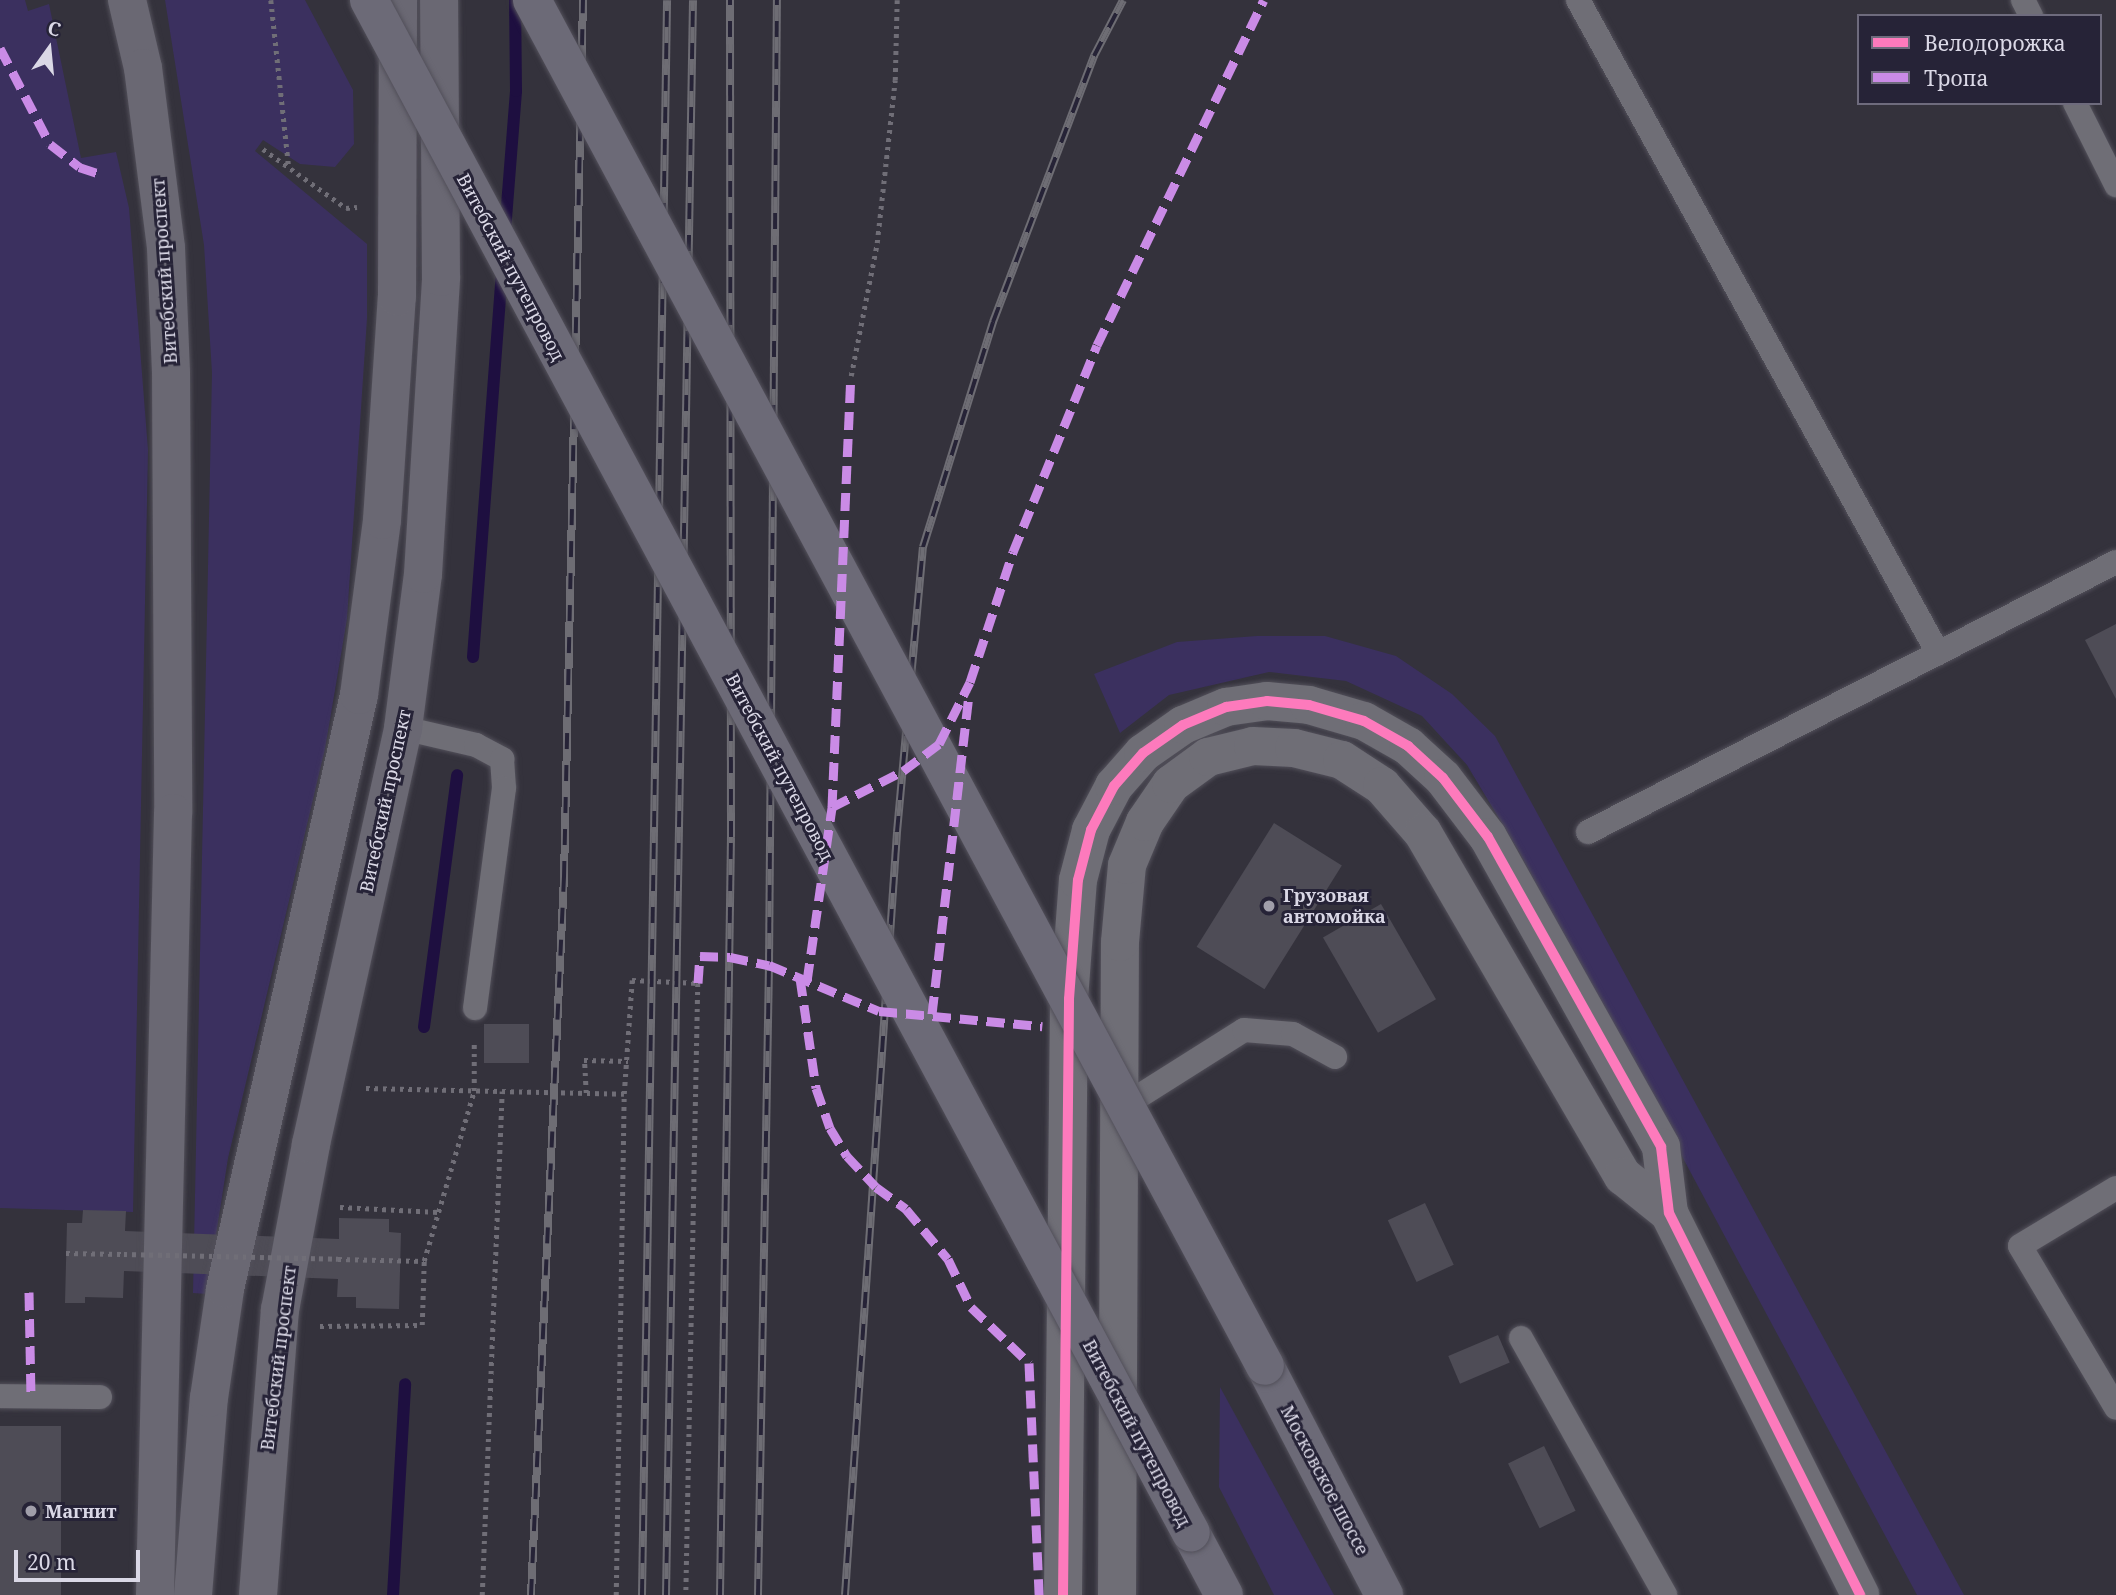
<!DOCTYPE html>
<meta charset="utf-8">
<style>
body{margin:0}
#map{position:relative;width:2116px;height:1595px;overflow:hidden;background:#34323c;font-family:"Noto Serif",serif}
div>[style]{position:absolute}
.green>*{inset:0;background:#3b305f}
.stream>*{height:12px;margin:-6px;padding:0 6px;transform-origin:6px;border-radius:6px;background:#1e0f40}
.building>*{inset:0;background:#4e4c56;transform-origin:0 0}
.path>*{height:4.5px;margin-top:-2.25px;transform-origin:0;background:repeating-linear-gradient(90deg,#706e77 0 3.5px,transparent 0 8.5px)}
.roads{filter:drop-shadow(0 0 2px #52505a) drop-shadow(0 0 2px #52505a)}
.service>*{height:24px;margin:-12px;padding:0 12px;transform-origin:12px;border-radius:12px;background:#6f6e76}
.tertiary>*{height:38px;margin:-19px;padding:0 19px;transform-origin:19px;border-radius:19px;background:#6f6e76}
.secondary>*{height:38px;margin:-19px;padding:0 19px;transform-origin:19px;border-radius:19px;background:#6a6873}
.trunk>*{height:38px;margin:-19px;padding:0 19px;transform-origin:19px;border-radius:19px;background:#6c6a77}
.rail>*{height:8px;margin-top:-4px;transform-origin:0;background:repeating-linear-gradient(90deg,#262337 0 16px,#6e6d74 0 32px);box-sizing:border-box;border-block:2px solid #6e6d74}
.path-bridge>*{height:4.5px;margin-top:-2.25px;transform-origin:0;background:repeating-linear-gradient(90deg,#706e77 0 3.5px,transparent 0 8.5px)}
.bridges{filter:drop-shadow(0 0 2px #52505a) drop-shadow(0 0 2px #52505a)}
.trunk-bridge>*{height:38px;margin:-19px;padding:0 19px;transform-origin:19px;border-radius:19px;background:#6c6a77}
.quiet>*{height:9px;margin-top:-4.5px;transform-origin:0;background:repeating-linear-gradient(90deg,#ca8be6 0 18px,transparent 0 27px)}
.cycleway>*{height:10px;margin:-5px;padding:0 5px;transform-origin:5px;border-radius:5px;background:#fd7abc}
.dots>*{width:19px;height:19px;translate:-50% -50%;box-sizing:border-box;border:4px solid #262337;border-radius:50%}
span{translate:-50% -50%;white-space:nowrap;text-align:center;line-height:1.15;-webkit-text-stroke:6px #262337;paint-order:stroke}
.street-label{font-size:18px;color:#dad8e6}
.poi-label{font-size:18px;color:#dad8e6;font-weight:700}
.left{translate:0 -50%;text-align:left}
.legend{position:absolute;left:1857px;top:14px;width:245px;height:91px;box-sizing:border-box;background:#262337;border:2px solid #6e6b7d;margin:0;padding:9px 12px;list-style:none;font-size:21px;color:#dad8e6}
.legend li{display:flex;align-items:center;gap:14px;height:35px}
.legend b{width:35px;border:2px solid #6e6b7d}
.north{position:absolute;left:14px;top:14px;width:70px;height:70px;-webkit-text-stroke:5px #262337;paint-order:stroke;rotate:15deg;font-size:19px;font-weight:700;line-height:28px;text-align:center;color:#dad8e6}
.north::after{content:'';display:block;margin:auto;width:24px;height:32px;background:#dad8e6;clip-path:polygon(50% 0,100% 100%,50% 72%,0 100%)}
.scale{position:absolute;left:14px;top:1550px;width:126px;height:32px;box-sizing:border-box;border:4px solid #dad8e6;border-top:0;padding-left:9px;font-size:21px;line-height:24px;white-space:nowrap;color:#dad8e6;-webkit-text-stroke:5px #262337;paint-order:stroke}
</style>
<div id="map">
<div class="green">
<div style="clip-path:polygon(0 0,25px 0,28px 11px,49px 4px,81px 158px,116px 152px,129px 208px,148px 450px,133px 1212px,0 1208px)"></div>
<div style="clip-path:polygon(165px 0,305px 0,353px 90px,354px 144px,335px 167px,300px 164px,263px 140px,255px 151px,367px 244px,367px 318px,347px 619px,325px 749px,228px 1158px,207px 1294px,193px 1293px,212px 373px,204px 245px)"></div>
<div style="clip-path:polygon(1257px 636px,1325px 636px,1396px 656px,1452px 694px,1495px 736px,1964px 1595px,1917px 1595px,1519px 852px,1467px 765px,1422px 716px,1346px 681px,1269px 672px,1169px 695px,1120px 733px,1094px 674px,1177px 642px)"></div>
<div style="clip-path:polygon(1220px 1387px,1334px 1595px,1274px 1595px,1219px 1487px)"></div>
</div>
<div class="stream">
<div style="left:505px;top:231px;width:140px;rotate:-85.5deg"></div>
<div style="left:516px;top:91px;width:91px;rotate:-90.6deg"></div>
<div style="left:473px;top:657px;width:388px;rotate:-85.7deg"></div>
<div style="left:424px;top:1027px;width:254px;rotate:-82.5deg"></div>
<div style="left:393px;top:1595px;width:211px;rotate:-86.7deg"></div>
</div>
<div class="building">
<div style="clip-path:polygon(2116px 624px,2116px 699px,2085px 640px)"></div>
<div style="left:1274px;top:823px;width:80px;height:146px;rotate:32deg"></div>
<div style="left:1381px;top:904px;width:110px;height:67px;rotate:60deg"></div>
<div style="left:484px;top:1024px;width:45px;height:39px"></div>
<div style="left:1425px;top:1203px;width:68px;height:41px;rotate:65deg"></div>
<div style="clip-path:polygon(83px 1210px,126px 1211px,125px 1231px,339px 1239px,339px 1218px,389px 1219px,389px 1232px,401px 1233px,399px 1309px,356px 1308px,356px 1297px,337px 1297px,338px 1279px,124px 1271px,123px 1298px,85px 1297px,85px 1303px,65px 1303px,67px 1223px,82px 1223px)"></div>
<div style="left:1498px;top:1335px;width:30px;height:54px;rotate:67deg"></div>
<div style="left:0;top:1426px;width:61px;height:169px"></div>
<div style="left:1544px;top:1446px;width:72px;height:40px;rotate:64deg"></div>
</div>
<div class="path">
<div style="left:271px;top:0;width:169px;rotate:83.9deg"></div>
<div style="left:263px;top:149px;width:102px;rotate:35.4deg"></div>
<div style="left:346px;top:208px;width:11px;rotate:-5deg"></div>
<div style="left:851px;top:376px;width:136px;rotate:-78.9deg"></div>
<div style="left:877px;top:243px;width:164px;rotate:-83.7deg"></div>
<div style="left:895px;top:80px;width:80px;rotate:-88.6deg"></div>
<div style="left:366px;top:1088px;width:258px;rotate:1.3deg"></div>
<div style="left:586px;top:1093px;width:33px;rotate:-93deg"></div>
<div style="left:584px;top:1060px;width:44px;rotate:1.3deg"></div>
<div style="left:340px;top:1207px;width:98px;rotate:2.9deg"></div>
<div style="left:66px;top:1253px;width:55px;rotate:1deg"></div>
<div style="left:338px;top:1259px;width:86px;rotate:1.3deg"></div>
<div style="left:320px;top:1326px;width:102px;rotate:-0.6deg"></div>
<div style="left:422px;top:1325px;width:64px;rotate:-88.2deg"></div>
<div style="left:424px;top:1261px;width:177px;rotate:-73.6deg"></div>
<div style="left:474px;top:1091px;width:50px;rotate:-90deg"></div>
<div style="left:482px;top:1595px;width:504px;rotate:-87.73deg"></div>
<div style="left:616px;top:1595px;width:501px;rotate:-89.09deg"></div>
<div style="left:624px;top:1094px;width:114px;rotate:-86deg"></div>
<div style="left:632px;top:980px;width:66px;rotate:2.6deg"></div>
<div style="left:698px;top:983px;width:612px;rotate:91.12deg"></div>
</div>
<div class="roads">
<div class="service">
<div style="left:1578px;top:0;width:746px;rotate:61.13deg"></div>
<div style="left:2023px;top:0;width:18px;rotate:63deg"></div>
<div style="left:2075px;top:103px;width:92px;rotate:63.4deg"></div>
<div style="left:403px;top:728px;width:75px;rotate:13.1deg"></div>
<div style="left:476px;top:745px;width:30px;rotate:28deg"></div>
<div style="left:502px;top:759px;width:29px;rotate:86deg"></div>
<div style="left:504px;top:788px;width:222px;rotate:97.5deg"></div>
<div style="left:1588px;top:832px;width:593px;rotate:-27.08deg"></div>
<div style="left:1122px;top:1107px;width:144px;rotate:-32.3deg"></div>
<div style="left:1244px;top:1030px;width:49px;rotate:4.7deg"></div>
<div style="left:1293px;top:1034px;width:48px;rotate:28.7deg"></div>
<div style="left:2116px;top:1188px;width:112px;rotate:148.9deg"></div>
<div style="left:2020px;top:1246px;width:188px;rotate:59.3deg"></div>
<div style="left:1521px;top:1338px;width:295px;rotate:60.7deg"></div>
<div style="left:0;top:1396px;width:100px;rotate:0.6deg"></div>
</div>
<div class="tertiary">
<div style="left:1063px;top:1595px;width:596px;rotate:-89.42deg"></div>
<div style="left:1069px;top:999px;width:119px;rotate:-85.7deg"></div>
<div style="left:1078px;top:880px;width:52px;rotate:-75.4deg"></div>
<div style="left:1091px;top:830px;width:50px;rotate:-62.4deg"></div>
<div style="left:1114px;top:786px;width:44px;rotate:-48.7deg"></div>
<div style="left:1143px;top:753px;width:49px;rotate:-35deg"></div>
<div style="left:1183px;top:725px;width:47px;rotate:-22.7deg"></div>
<div style="left:1226px;top:707px;width:41px;rotate:-8.3deg"></div>
<div style="left:1267px;top:701px;width:42px;rotate:5.4deg"></div>
<div style="left:1309px;top:705px;width:57px;rotate:16.2deg"></div>
<div style="left:1364px;top:721px;width:51px;rotate:29.6deg"></div>
<div style="left:1408px;top:746px;width:47px;rotate:42.4deg"></div>
<div style="left:1443px;top:778px;width:74px;rotate:52.7deg"></div>
<div style="left:1488px;top:837px;width:355px;rotate:60.8deg"></div>
<div style="left:1661px;top:1147px;width:66px;rotate:83.1deg"></div>
<div style="left:1669px;top:1213px;width:427px;rotate:63.4deg"></div>
<div style="left:1117px;top:1595px;width:653px;rotate:-89.74deg"></div>
<div style="left:1120px;top:942px;width:77px;rotate:-84.8deg"></div>
<div style="left:1127px;top:865px;width:47px;rotate:-67.3deg"></div>
<div style="left:1145px;top:822px;width:46px;rotate:-55.6deg"></div>
<div style="left:1171px;top:784px;width:46px;rotate:-36.1deg"></div>
<div style="left:1208px;top:757px;width:46px;rotate:-13.7deg"></div>
<div style="left:1253px;top:746px;width:41px;rotate:2.8deg"></div>
<div style="left:1294px;top:748px;width:49px;rotate:14deg"></div>
<div style="left:1342px;top:760px;width:48px;rotate:33deg"></div>
<div style="left:1382px;top:786px;width:62px;rotate:48.9deg"></div>
<div style="left:1423px;top:833px;width:397px;rotate:59.8deg"></div>
<div style="left:1623px;top:1176px;width:59px;rotate:38.8deg"></div>
</div>
<div class="secondary">
<div style="left:127px;top:0;width:70px;rotate:76.8deg"></div>
<div style="left:143px;top:68px;width:181px;rotate:82.7deg"></div>
<div style="left:166px;top:248px;width:124px;rotate:87.7deg"></div>
<div style="left:171px;top:372px;width:441px;rotate:89.7deg"></div>
<div style="left:173px;top:813px;width:782px;rotate:91.32deg"></div>
<div style="left:193px;top:1595px;width:198px;rotate:-85.4deg"></div>
<div style="left:209px;top:1398px;width:110px;rotate:-81.6deg"></div>
<div style="left:225px;top:1289px;width:609px;rotate:-77.29deg"></div>
<div style="left:359px;top:695px;width:177px;rotate:-82.5deg"></div>
<div style="left:382px;top:520px;width:224px;rotate:-86.2deg"></div>
<div style="left:397px;top:297px;width:297px;rotate:-89.8deg"></div>
<div style="left:258px;top:1595px;width:286px;rotate:-85.6deg"></div>
<div style="left:280px;top:1310px;width:169px;rotate:-79.4deg"></div>
<div style="left:311px;top:1144px;width:426px;rotate:-77.5deg"></div>
<div style="left:403px;top:728px;width:155px;rotate:-82.6deg"></div>
<div style="left:423px;top:574px;width:298px;rotate:-86.5deg"></div>
<div style="left:441px;top:277px;width:277px;rotate:-90.4deg"></div>
</div>
<div class="trunk">
<div style="left:1265px;top:1366px;width:258px;rotate:62.5deg"></div>
<div style="left:1191px;top:1533px;width:70px;rotate:62deg"></div>
</div>
</div>
<div class="rail">
<div style="left:531px;top:1595px;width:719px;rotate:-87.37deg"></div>
<div style="left:564px;top:877px;width:877px;rotate:-88.76deg"></div>
<div style="left:642px;top:1595px;width:1595px;rotate:-89.1deg"></div>
<div style="left:666px;top:1595px;width:1595px;rotate:-89.03deg"></div>
<div style="left:720px;top:1595px;width:758px;rotate:-89.17deg"></div>
<div style="left:731px;top:837px;width:837px;rotate:-90.07deg"></div>
<div style="left:758px;top:1595px;width:630px;rotate:-89deg"></div>
<div style="left:769px;top:965px;width:965px;rotate:-89.53deg"></div>
<div style="left:845px;top:1595px;width:765px;rotate:-86.1deg"></div>
<div style="left:897px;top:832px;width:286px;rotate:-84.8deg"></div>
<div style="left:923px;top:547px;width:236px;rotate:-72.7deg"></div>
<div style="left:993px;top:322px;width:285px;rotate:-69.2deg"></div>
<div style="left:1094px;top:56px;width:63px;rotate:-62.6deg"></div>
</div>
<div class="path-bridge">
<div style="left:124px;top:1254px;width:214px;rotate:1.3deg"></div>
</div>
<div class="bridges">
<div class="trunk-bridge">
<div style="left:369px;top:0;width:1739px;rotate:61.8deg"></div>
<div style="left:532px;top:0;width:1550px;rotate:61.78deg"></div>
</div>
</div>
<div class="quiet">
<div style="left:0;top:48px;width:108px;rotate:62.5deg"></div>
<div style="left:50px;top:144px;width:37px;rotate:38deg"></div>
<div style="left:79px;top:167px;width:20px;rotate:18deg"></div>
<div style="left:832px;top:807px;width:80px;rotate:-26.9deg"></div>
<div style="left:903px;top:771px;width:45px;rotate:-36.9deg"></div>
<div style="left:939px;top:744px;width:69px;rotate:-63.4deg"></div>
<div style="left:970px;top:682px;width:137px;rotate:-71.7deg"></div>
<div style="left:1013px;top:552px;width:223px;rotate:-67.9deg"></div>
<div style="left:1097px;top:345px;width:383px;rotate:-64.2deg"></div>
<div style="left:800px;top:978px;width:111px;rotate:81.7deg"></div>
<div style="left:816px;top:1088px;width:42px;rotate:70.7deg"></div>
<div style="left:830px;top:1128px;width:33px;rotate:59deg"></div>
<div style="left:847px;top:1156px;width:42px;rotate:46.9deg"></div>
<div style="left:876px;top:1187px;width:37px;rotate:36deg"></div>
<div style="left:906px;top:1209px;width:65px;rotate:50deg"></div>
<div style="left:948px;top:1259px;width:53px;rotate:64.4deg"></div>
<div style="left:971px;top:1307px;width:81px;rotate:44deg"></div>
<div style="left:1029px;top:1363px;width:232px;rotate:87.5deg"></div>
<div style="left:807px;top:981px;width:176px;rotate:-81.8deg"></div>
<div style="left:832px;top:807px;width:431px;rotate:-87.5deg"></div>
<div style="left:698px;top:983px;width:27px;rotate:-86deg"></div>
<div style="left:700px;top:956px;width:30px;rotate:2deg"></div>
<div style="left:730px;top:957px;width:40px;rotate:12deg"></div>
<div style="left:769px;top:965px;width:119px;rotate:22.7deg"></div>
<div style="left:879px;top:1011px;width:164px;rotate:5.3deg"></div>
<div style="left:932px;top:1014px;width:324px;rotate:-83.4deg"></div>
<div style="left:29px;top:1292px;width:104px;rotate:88.9deg"></div>
</div>
<div class="cycleway">
<div style="left:1063px;top:1595px;width:596px;rotate:-89.42deg"></div>
<div style="left:1069px;top:999px;width:119px;rotate:-85.7deg"></div>
<div style="left:1078px;top:880px;width:52px;rotate:-75.4deg"></div>
<div style="left:1091px;top:830px;width:50px;rotate:-62.4deg"></div>
<div style="left:1114px;top:786px;width:44px;rotate:-48.7deg"></div>
<div style="left:1143px;top:753px;width:49px;rotate:-35deg"></div>
<div style="left:1183px;top:725px;width:47px;rotate:-22.7deg"></div>
<div style="left:1226px;top:707px;width:41px;rotate:-8.3deg"></div>
<div style="left:1267px;top:701px;width:42px;rotate:5.4deg"></div>
<div style="left:1309px;top:705px;width:57px;rotate:16.2deg"></div>
<div style="left:1364px;top:721px;width:51px;rotate:29.6deg"></div>
<div style="left:1408px;top:746px;width:47px;rotate:42.4deg"></div>
<div style="left:1443px;top:778px;width:74px;rotate:52.7deg"></div>
<div style="left:1488px;top:837px;width:355px;rotate:60.8deg"></div>
<div style="left:1661px;top:1147px;width:66px;rotate:83.1deg"></div>
<div style="left:1669px;top:1213px;width:427px;rotate:63.4deg"></div>
</div>
<div class="dots">
<div style="left:1269px;top:906px;background:#a09eaa"></div>
<div style="left:31px;top:1511px;background:#a09eaa"></div>
</div>
<div class="street-label">
<span style="left:511px;top:267px;rotate:62deg">Витебский путепровод</span>
<span style="left:164px;top:271px;rotate:-94deg">Витебский проспект</span>
<span style="left:780px;top:767px;rotate:62deg">Витебский путепровод</span>
<span style="left:385px;top:801px;rotate:-78deg">Витебский проспект</span>
<span style="left:278px;top:1358px;rotate:-83deg">Витебский проспект</span>
<span style="left:1137px;top:1433px;rotate:62deg">Витебский путепровод</span>
<span style="left:1325px;top:1480px;rotate:62deg">Московское шоссе</span>
</div>
<div class="poi-label">
<span class="left" style="left:1283px;top:906px">Грузовая<br>автомойка</span>
<span class="left" style="left:45px;top:1511px">Магнит</span>
</div>
<ul class="legend">
<li><b style="height:9px;background:#fd7abc"></b>Велодорожка</li>
<li><b style="height:9px;background:#ca8be6"></b>Тропа</li>
</ul>
<div class="north">С</div>
<div class="scale">20 m</div>
</div>
